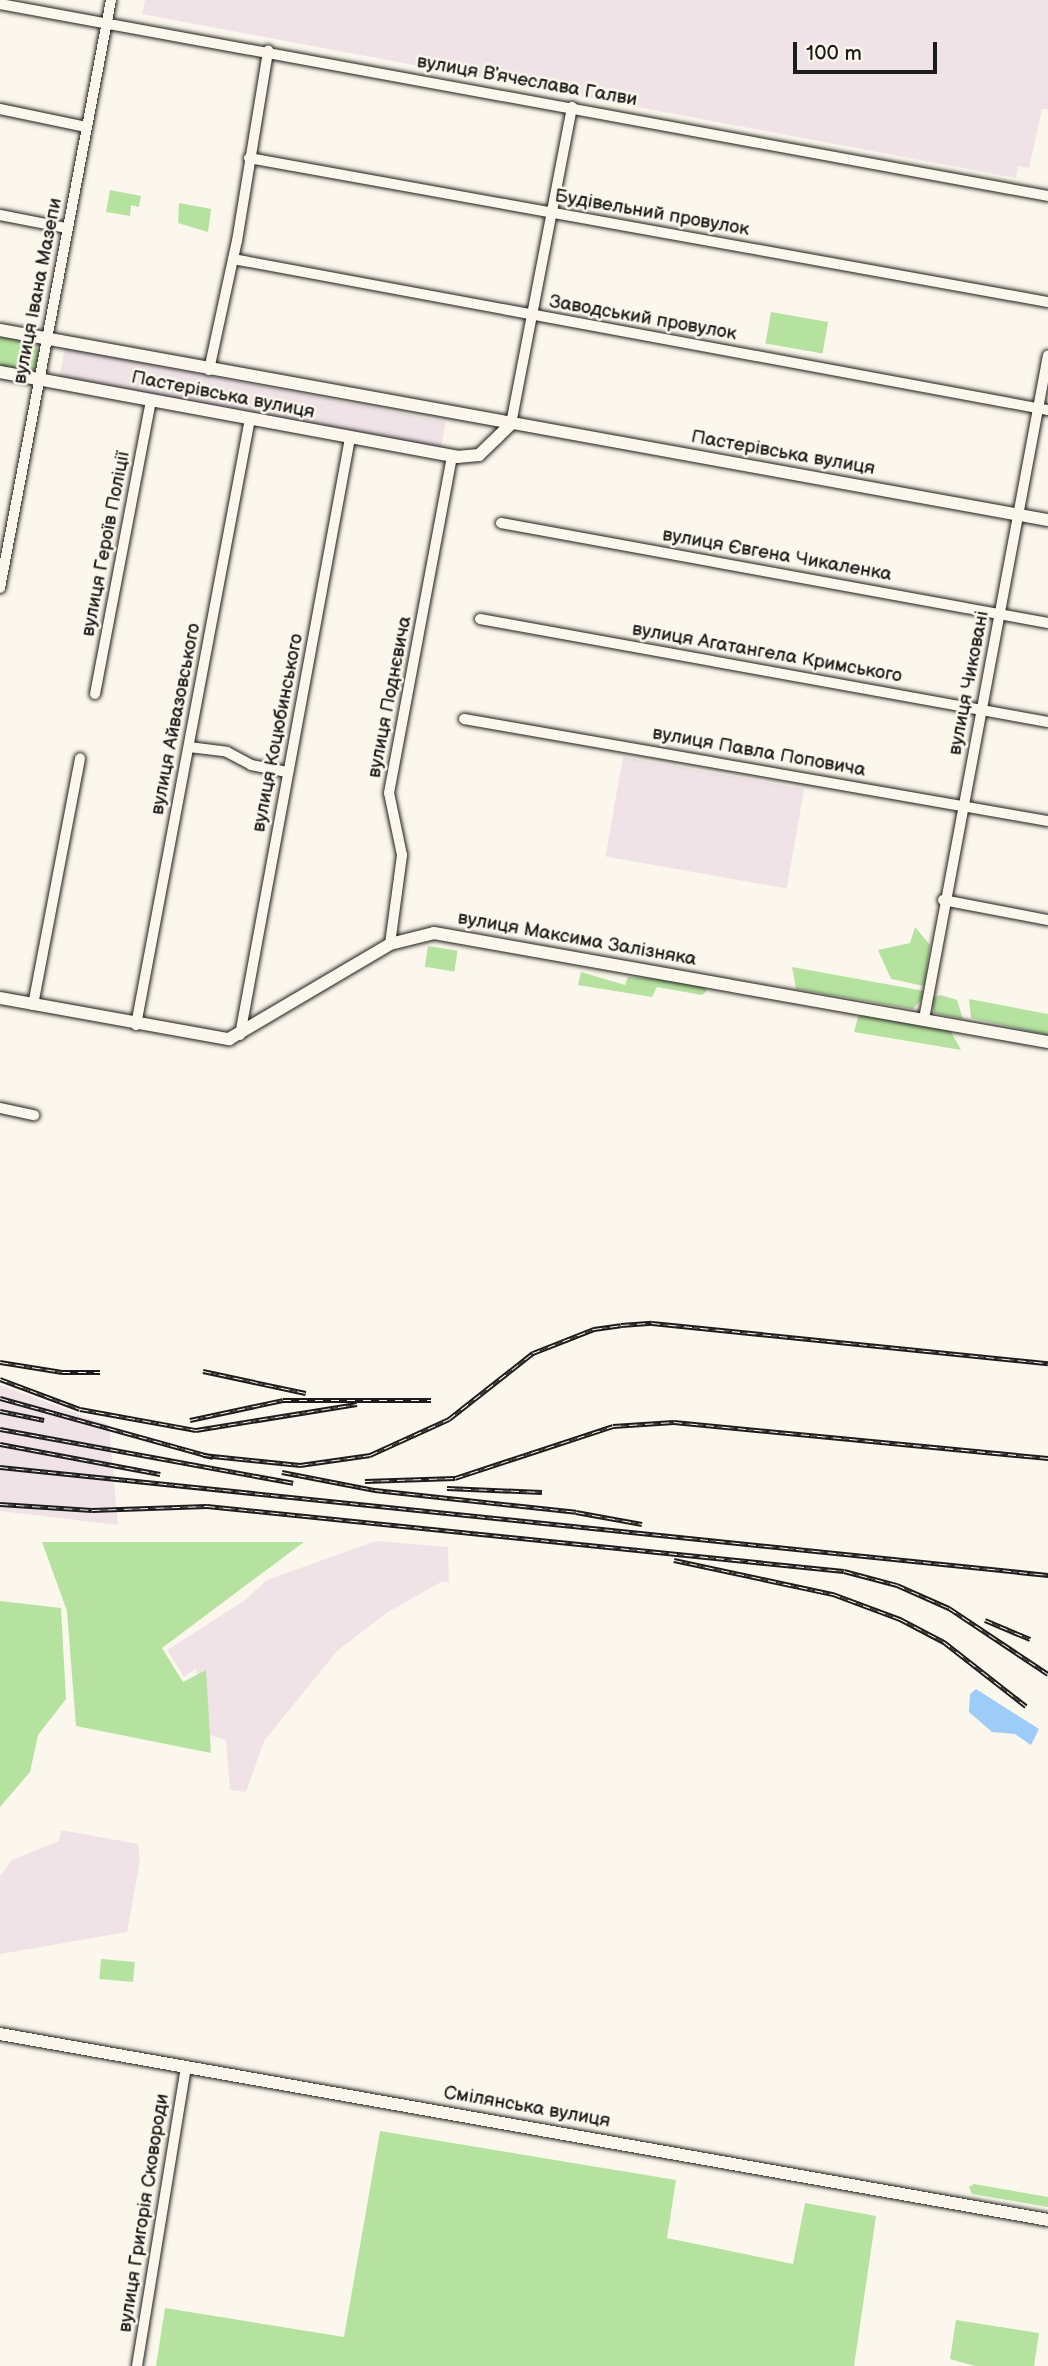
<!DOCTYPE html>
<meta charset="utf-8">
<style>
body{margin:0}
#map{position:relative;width:1048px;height:2366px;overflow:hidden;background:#fbf7ec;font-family:"Balsamiq Sans",sans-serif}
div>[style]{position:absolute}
.built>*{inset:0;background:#f0e3e8;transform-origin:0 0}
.green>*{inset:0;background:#b6e29f;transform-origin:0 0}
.water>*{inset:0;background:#9dccf8}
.roads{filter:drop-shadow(0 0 2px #1c1c1c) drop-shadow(0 0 2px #1c1c1c)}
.minor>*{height:10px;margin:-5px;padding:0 5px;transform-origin:5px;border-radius:5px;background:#fbf7ec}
.major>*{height:12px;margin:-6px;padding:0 6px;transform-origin:6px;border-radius:6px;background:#fbf7ec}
.rail>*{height:5px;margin-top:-2.5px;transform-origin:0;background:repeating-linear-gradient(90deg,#fbf7ec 0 8px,#1c1c1c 0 16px);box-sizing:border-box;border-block:2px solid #1c1c1c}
span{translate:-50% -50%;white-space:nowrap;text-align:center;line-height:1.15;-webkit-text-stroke:5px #fbf7ec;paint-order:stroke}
.street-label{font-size:19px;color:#1c1c1c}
.scale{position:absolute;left:793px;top:42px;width:144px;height:32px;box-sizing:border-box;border:4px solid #1c1c1c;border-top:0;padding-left:9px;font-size:21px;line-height:24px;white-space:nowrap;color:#1c1c1c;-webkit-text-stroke:5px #fbf7ec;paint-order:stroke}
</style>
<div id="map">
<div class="built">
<div style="clip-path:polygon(145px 0,1048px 0,1048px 109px,1042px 109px,1029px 168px,1018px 166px,1016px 178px,142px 14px)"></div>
<div style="left:65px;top:348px;width:388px;height:30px;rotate:11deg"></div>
<div style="left:623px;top:757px;width:184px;height:101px;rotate:10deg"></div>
<div style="clip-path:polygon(0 1385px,109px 1425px,118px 1525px,0 1511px)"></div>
<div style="clip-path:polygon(376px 1541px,448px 1547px,449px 1582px,441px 1582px,388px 1612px,337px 1651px,264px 1741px,246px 1792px,230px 1790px,226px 1740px,208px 1734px,196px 1669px,184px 1677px,167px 1650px,244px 1601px,267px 1580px)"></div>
<div style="clip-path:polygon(61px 1830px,138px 1844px,140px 1861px,127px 1932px,0 1954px,0 1876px,12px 1860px,59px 1841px)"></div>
</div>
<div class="green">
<div style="clip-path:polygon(110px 190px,141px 196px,139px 207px,131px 205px,130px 216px,106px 212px)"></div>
<div style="clip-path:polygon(179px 203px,211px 209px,208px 232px,178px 223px)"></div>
<div style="left:771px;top:312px;width:58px;height:32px;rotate:10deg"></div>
<div style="clip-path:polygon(0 337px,34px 343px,39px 352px,35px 369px,27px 372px,0 367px)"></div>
<div style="clip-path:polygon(915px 927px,930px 945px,924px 986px,891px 979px,878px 950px,910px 943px)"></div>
<div style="left:428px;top:946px;width:30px;height:21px;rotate:9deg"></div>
<div style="clip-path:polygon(792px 967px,924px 991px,923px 997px,913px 1009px,796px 989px)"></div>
<div style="clip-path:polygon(581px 972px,625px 985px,628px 977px,665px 979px,704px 986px,707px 991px,702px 995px,657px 987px,652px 997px,578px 985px)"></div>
<div style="clip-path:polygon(941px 995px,957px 1000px,963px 1019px,934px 1013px,931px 998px)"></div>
<div style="clip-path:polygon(969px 999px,1048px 1014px,1048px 1035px,971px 1018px)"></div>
<div style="clip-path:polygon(864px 1014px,950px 1030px,961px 1050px,854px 1032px,858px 1017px)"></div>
<div style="clip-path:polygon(42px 1542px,304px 1542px,162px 1648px,183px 1682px,206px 1670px,211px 1753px,76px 1726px,67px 1611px)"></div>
<div style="clip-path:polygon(0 1601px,61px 1608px,66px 1699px,38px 1735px,30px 1772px,0 1807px)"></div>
<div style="left:101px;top:1959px;width:34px;height:20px;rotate:5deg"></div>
<div style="clip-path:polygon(380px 2131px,676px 2180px,667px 2238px,793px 2264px,805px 2203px,876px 2216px,854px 2366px,156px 2366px,165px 2308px,344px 2337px)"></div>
<div style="clip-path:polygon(974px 2184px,1048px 2197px,1048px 2207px,972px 2194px,969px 2187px)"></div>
<div style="clip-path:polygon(956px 2320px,1039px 2333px,1034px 2366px,975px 2366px,950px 2359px)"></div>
</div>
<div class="water">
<div style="clip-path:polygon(976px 1689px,1039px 1729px,1031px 1745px,1015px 1734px,992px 1732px,969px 1712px,970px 1694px)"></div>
</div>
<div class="roads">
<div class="minor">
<div style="left:0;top:4px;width:1065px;rotate:10.38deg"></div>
<div style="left:0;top:109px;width:88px;rotate:11.8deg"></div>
<div style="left:249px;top:158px;width:812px;rotate:10.22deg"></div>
<div style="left:0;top:215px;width:67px;rotate:11.1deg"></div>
<div style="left:233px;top:259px;width:829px;rotate:10.5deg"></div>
<div style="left:209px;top:370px;width:132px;rotate:-77.8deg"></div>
<div style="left:237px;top:241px;width:193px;rotate:-80.7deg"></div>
<div style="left:511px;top:424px;width:323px;rotate:-79.1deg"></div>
<div style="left:501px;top:523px;width:556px;rotate:10.36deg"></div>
<div style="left:0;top:588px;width:598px;rotate:-79.31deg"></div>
<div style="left:480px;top:619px;width:577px;rotate:10.28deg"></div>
<div style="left:95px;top:694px;width:299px;rotate:-79.2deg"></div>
<div style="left:464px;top:719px;width:593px;rotate:9.91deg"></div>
<div style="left:189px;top:747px;width:38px;rotate:7deg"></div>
<div style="left:227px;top:752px;width:27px;rotate:28deg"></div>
<div style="left:251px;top:765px;width:38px;rotate:11deg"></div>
<div style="left:943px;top:900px;width:107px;rotate:10.8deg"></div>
<div style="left:390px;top:944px;width:90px;rotate:-82.3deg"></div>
<div style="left:402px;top:855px;width:63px;rotate:-101.8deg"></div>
<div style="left:389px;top:793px;width:343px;rotate:-79.4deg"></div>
<div style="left:33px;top:1005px;width:251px;rotate:-79.2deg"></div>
<div style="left:924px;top:1019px;width:675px;rotate:-79.42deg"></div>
<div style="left:136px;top:1025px;width:617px;rotate:-79.35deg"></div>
<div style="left:240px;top:1035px;width:607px;rotate:-79.56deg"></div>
<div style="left:0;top:1108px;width:35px;rotate:12deg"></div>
<div style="left:137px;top:2366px;width:304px;rotate:-80.7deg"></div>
</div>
<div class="major">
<div style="left:0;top:330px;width:1065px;rotate:10.28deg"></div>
<div style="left:0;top:372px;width:465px;rotate:10.5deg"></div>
<div style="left:457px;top:457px;width:22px;rotate:-5deg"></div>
<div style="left:479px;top:455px;width:45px;rotate:-44.1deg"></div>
<div style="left:0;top:998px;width:233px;rotate:10.2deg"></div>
<div style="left:229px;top:1039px;width:187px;rotate:-30.5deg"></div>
<div style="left:390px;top:944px;width:45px;rotate:-14deg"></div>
<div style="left:434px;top:933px;width:624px;rotate:10.07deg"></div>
<div style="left:0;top:2034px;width:1064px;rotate:10.06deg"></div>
</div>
</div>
<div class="rail">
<div style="left:0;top:1362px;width:63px;rotate:9.2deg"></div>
<div style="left:62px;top:1372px;width:38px"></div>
<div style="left:203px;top:1371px;width:105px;rotate:12.1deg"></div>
<div style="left:0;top:1379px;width:85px;rotate:20.6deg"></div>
<div style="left:80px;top:1409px;width:118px;rotate:10.3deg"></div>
<div style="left:196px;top:1430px;width:163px;rotate:-9.2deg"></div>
<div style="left:0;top:1398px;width:221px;rotate:15.5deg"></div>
<div style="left:0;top:1411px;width:45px;rotate:11.6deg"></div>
<div style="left:190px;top:1420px;width:95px;rotate:-12.1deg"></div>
<div style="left:283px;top:1400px;width:148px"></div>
<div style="left:0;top:1429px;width:298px;rotate:10.4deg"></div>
<div style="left:0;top:1444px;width:163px;rotate:10.6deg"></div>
<div style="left:203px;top:1455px;width:98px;rotate:5.9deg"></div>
<div style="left:300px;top:1465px;width:71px;rotate:-8.1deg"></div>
<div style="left:370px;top:1455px;width:87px;rotate:-24.5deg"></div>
<div style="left:449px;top:1419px;width:107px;rotate:-38.2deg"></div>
<div style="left:533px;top:1353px;width:66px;rotate:-21.5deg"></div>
<div style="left:594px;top:1329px;width:27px;rotate:-8deg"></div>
<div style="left:621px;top:1325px;width:31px;rotate:-4deg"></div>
<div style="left:652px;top:1323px;width:398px;rotate:5.8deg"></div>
<div style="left:0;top:1467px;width:1054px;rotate:5.88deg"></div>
<div style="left:282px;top:1472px;width:95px;rotate:11deg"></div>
<div style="left:375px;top:1490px;width:202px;rotate:6.2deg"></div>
<div style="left:576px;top:1512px;width:67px;rotate:10.3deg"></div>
<div style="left:365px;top:1481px;width:90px;rotate:-1.9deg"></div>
<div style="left:455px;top:1478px;width:166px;rotate:-18.2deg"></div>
<div style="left:613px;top:1426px;width:61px;rotate:-3.8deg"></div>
<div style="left:674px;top:1422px;width:376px;rotate:5.5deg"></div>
<div style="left:447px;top:1488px;width:95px;rotate:2.4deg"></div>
<div style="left:0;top:1504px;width:92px;rotate:3.7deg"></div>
<div style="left:92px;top:1510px;width:115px;rotate:-2deg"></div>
<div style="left:207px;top:1506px;width:640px;rotate:5.83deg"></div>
<div style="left:844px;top:1571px;width:55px;rotate:14.8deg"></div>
<div style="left:897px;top:1585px;width:57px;rotate:23.9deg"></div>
<div style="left:949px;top:1608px;width:119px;rotate:33.7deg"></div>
<div style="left:674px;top:1560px;width:163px;rotate:12.1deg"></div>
<div style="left:833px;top:1594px;width:72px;rotate:20.5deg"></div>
<div style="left:900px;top:1619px;width:50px;rotate:27.6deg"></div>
<div style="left:944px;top:1642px;width:104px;rotate:38deg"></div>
<div style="left:985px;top:1620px;width:49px;rotate:22.9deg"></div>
</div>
<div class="street-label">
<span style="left:527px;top:81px;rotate:10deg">вулиця Вʼячеслава Галви</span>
<span style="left:652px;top:213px;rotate:10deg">Будівельний провулок</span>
<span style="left:38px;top:291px;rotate:-79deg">вулиця Івана Мазепи</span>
<span style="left:643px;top:318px;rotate:10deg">Заводський провулок</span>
<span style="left:223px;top:395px;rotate:11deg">Пастерівська вулиця</span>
<span style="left:783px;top:453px;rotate:10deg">Пастерівська вулиця</span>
<span style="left:106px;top:544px;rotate:-79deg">вулиця Героїв Поліції</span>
<span style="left:777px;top:555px;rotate:10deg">вулиця Євгена Чикаленка</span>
<span style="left:767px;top:653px;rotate:10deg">вулиця Агатангела Кримського</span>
<span style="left:969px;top:683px;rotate:-79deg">вулиця Чиковані</span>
<span style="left:390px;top:697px;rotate:-79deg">вулиця Поднєвича</span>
<span style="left:176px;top:719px;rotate:-79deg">вулиця Айвазовського</span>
<span style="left:278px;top:733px;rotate:-79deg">вулиця Коцюбинського</span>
<span style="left:759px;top:752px;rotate:10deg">вулиця Павла Поповича</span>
<span style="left:577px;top:939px;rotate:10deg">вулиця Максима Залізняка</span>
<span style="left:527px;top:2107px;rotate:10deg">Смілянська вулиця</span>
<span style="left:144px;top:2213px;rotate:-81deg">вулиця Григорія Сковороди</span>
</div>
<div class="scale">100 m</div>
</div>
